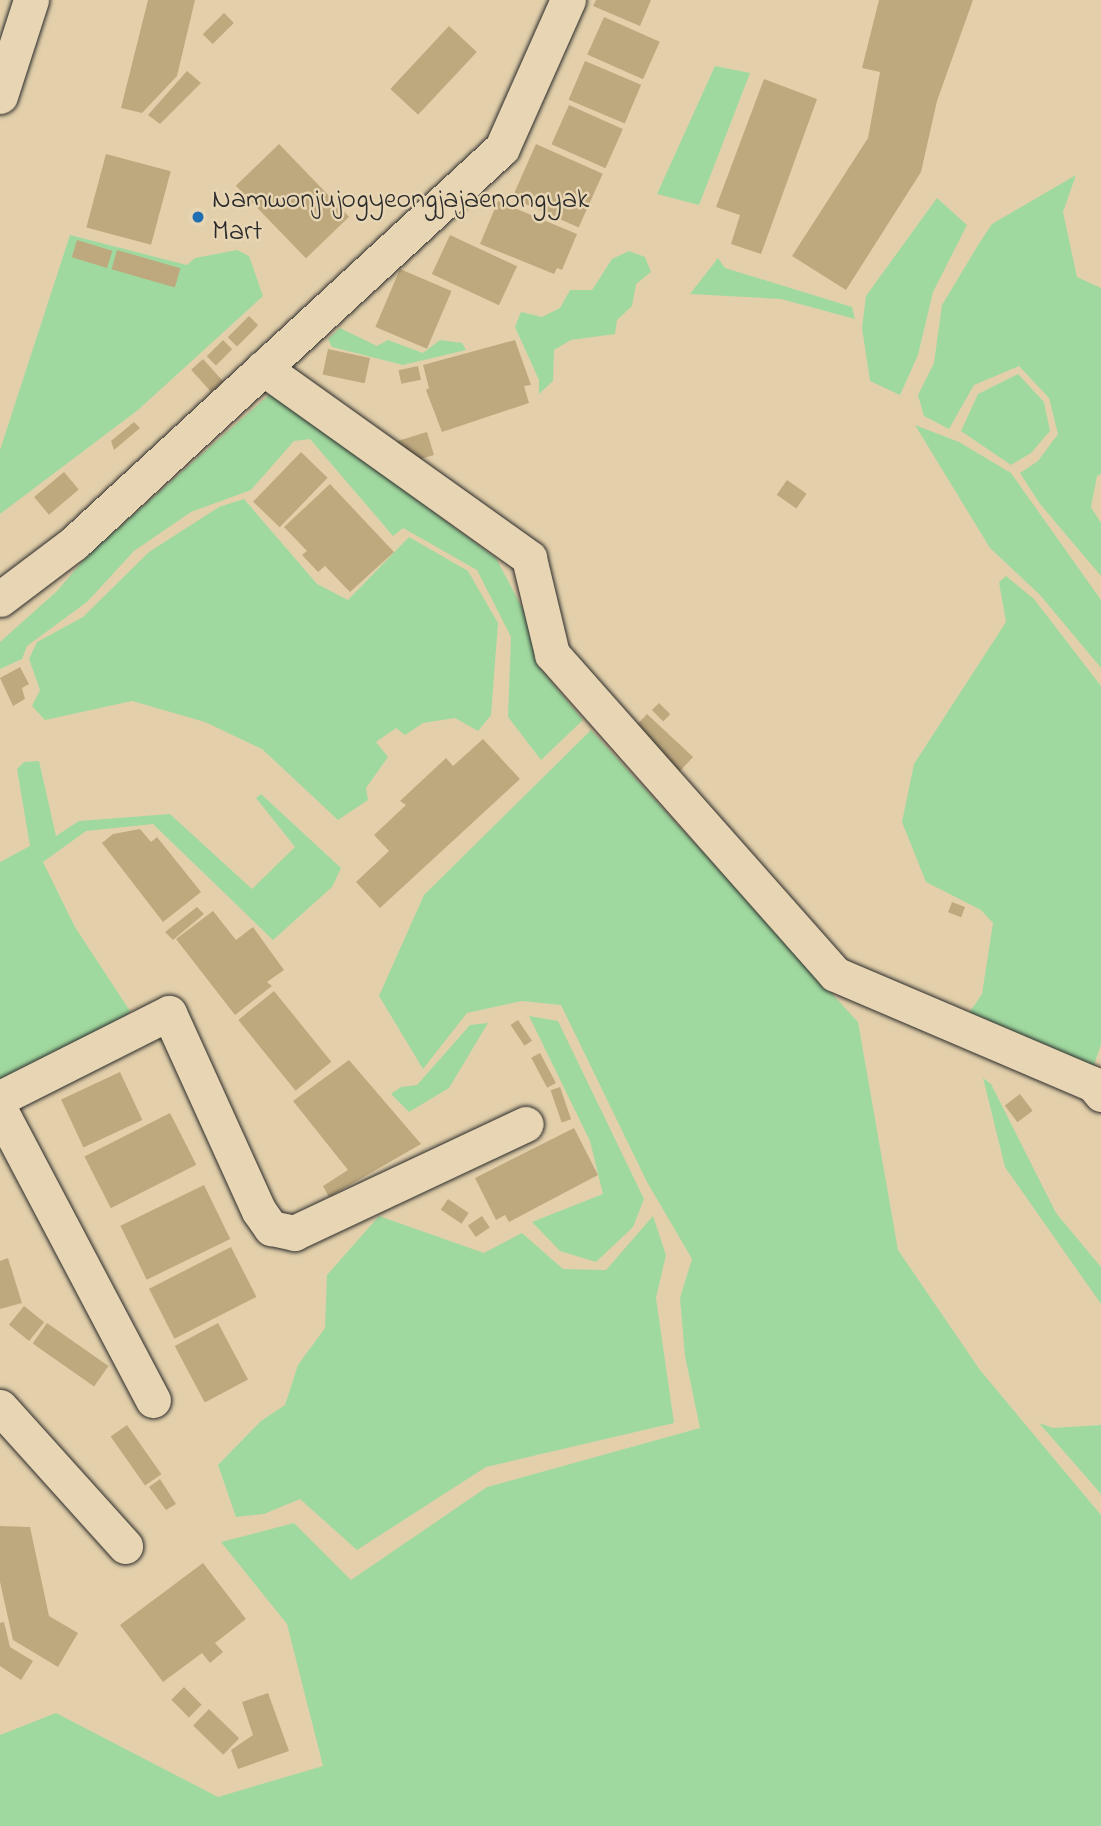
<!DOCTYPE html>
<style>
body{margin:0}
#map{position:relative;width:1101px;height:1826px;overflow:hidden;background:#e3d0ab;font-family:"Indie Flower",sans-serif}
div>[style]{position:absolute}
.green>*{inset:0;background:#a0d99f}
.building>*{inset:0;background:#bea97e;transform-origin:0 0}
.roads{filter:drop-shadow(0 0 2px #2b2b2b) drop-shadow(0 0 2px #2b2b2b)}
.minor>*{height:35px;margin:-17.5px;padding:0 17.5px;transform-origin:17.5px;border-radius:17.5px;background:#e7d5b3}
.dots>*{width:19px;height:19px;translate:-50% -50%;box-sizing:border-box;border:4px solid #e7d5b3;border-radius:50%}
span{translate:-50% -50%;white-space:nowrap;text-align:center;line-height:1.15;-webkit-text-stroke:5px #e7d5b3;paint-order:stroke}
.poi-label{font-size:28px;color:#2b2b2b}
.left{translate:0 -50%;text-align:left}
</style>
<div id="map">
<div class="green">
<div style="clip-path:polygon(715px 66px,750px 73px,699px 205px,657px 194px)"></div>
<div style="clip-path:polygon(1076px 175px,1063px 212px,1077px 277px,1101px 288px,1101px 474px,1097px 476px,1091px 507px,1101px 523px,1101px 576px,1040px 504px,1020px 473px,1038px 461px,1058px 434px,1049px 398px,1019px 366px,974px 385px,949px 429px,924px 416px,918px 395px,934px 363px,942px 305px,980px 242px,992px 224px)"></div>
<div style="clip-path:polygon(937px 198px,967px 225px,933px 292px,918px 355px,900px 395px,870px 381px,862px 328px,866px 296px)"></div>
<div style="clip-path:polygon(70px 235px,187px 265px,195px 258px,237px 250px,249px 256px,263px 296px,138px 410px,0 514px,0 450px)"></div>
<div style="clip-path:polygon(629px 251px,645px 257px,651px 272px,636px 284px,632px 306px,617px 320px,615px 334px,571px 340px,554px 350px,553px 381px,539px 394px,539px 380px,515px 327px,521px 312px,542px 317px,560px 308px,570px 290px,592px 290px,612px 259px)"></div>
<div style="clip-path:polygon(718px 258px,725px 268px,852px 307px,855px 319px,781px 299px,690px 294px)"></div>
<div style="clip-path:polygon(340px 328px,377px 346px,388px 340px,423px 353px,440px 340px,462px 343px,466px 350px,403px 365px,332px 347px,328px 339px)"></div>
<div style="clip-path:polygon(1018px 374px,1044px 402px,1050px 431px,1031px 453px,1011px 465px,961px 431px,978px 394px)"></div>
<div style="clip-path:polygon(271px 393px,496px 558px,533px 628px,538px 666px,583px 720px,541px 760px,508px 717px,511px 637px,477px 570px,403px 528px,393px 536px,310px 439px,294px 441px,251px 490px,191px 512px,134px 551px,87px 602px,27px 646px,22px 659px,0 669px,0 642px,56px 592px,89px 554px)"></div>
<div style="clip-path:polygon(915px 425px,959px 442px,1011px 473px,1101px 600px,1101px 668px,1040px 595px,990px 548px)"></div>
<div style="clip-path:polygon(244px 499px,317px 584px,348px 600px,409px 537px,468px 571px,498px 623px,491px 715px,478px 731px,455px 718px,423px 723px,405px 735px,396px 728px,376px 742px,388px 757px,366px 788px,368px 800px,338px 820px,262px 749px,205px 722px,132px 701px,45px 720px,32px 706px,40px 690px,29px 659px,37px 642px,83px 617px,149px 552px,219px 507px)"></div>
<div style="clip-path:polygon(1006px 576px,1034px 599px,1101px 686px,1101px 1044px,1094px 1065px,1066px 1058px,969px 1013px,982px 994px,993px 923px,981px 910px,926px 882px,902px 822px,914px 764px,1006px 622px,999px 582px)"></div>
<div style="clip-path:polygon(591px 730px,858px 1022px,898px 1250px,980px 1370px,1101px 1515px,1101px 1826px,0 1826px,0 1735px,56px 1713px,218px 1797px,323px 1766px,287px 1624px,221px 1542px,294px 1523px,351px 1580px,487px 1487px,700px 1428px,685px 1356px,680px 1298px,692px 1259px,647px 1182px,561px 1005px,522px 1001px,467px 1013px,423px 1069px,379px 996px,424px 895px)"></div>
<div style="clip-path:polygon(39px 761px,56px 836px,79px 821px,170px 814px,252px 889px,295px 847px,256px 798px,261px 794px,341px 868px,332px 887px,273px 940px,153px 824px,86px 831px,43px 862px,75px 927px,130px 1011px,115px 1032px,0 1080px,0 862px,30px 846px,17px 769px,24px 762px)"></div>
<div style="clip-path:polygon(529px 1016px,558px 1021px,644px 1199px,633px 1227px,596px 1262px,560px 1251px,532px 1222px,603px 1194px,590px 1141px)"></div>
<div style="clip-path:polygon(488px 1023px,449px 1088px,409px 1112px,391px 1094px,401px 1087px,417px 1085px,470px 1025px)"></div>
<div style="clip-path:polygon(983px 1078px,991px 1084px,1056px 1213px,1101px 1267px,1101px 1304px,1005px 1167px)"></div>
<div style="clip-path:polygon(379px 1216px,484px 1253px,522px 1233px,563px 1269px,606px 1270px,653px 1216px,666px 1255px,656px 1298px,674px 1423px,486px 1467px,357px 1550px,300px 1499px,264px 1514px,236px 1517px,218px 1465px,261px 1421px,285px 1405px,298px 1365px,325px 1328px,327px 1275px)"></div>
<div style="clip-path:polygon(1039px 1423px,1053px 1428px,1101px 1425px,1101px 1494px)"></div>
</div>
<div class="building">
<div style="clip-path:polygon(148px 0,195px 0,177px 76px,142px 113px,121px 108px)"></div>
<div style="clip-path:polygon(596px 0,651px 0,640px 26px,593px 6px)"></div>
<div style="clip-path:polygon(879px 0,973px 0,937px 101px,921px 172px,846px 290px,792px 256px,868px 138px,880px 72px,862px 68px)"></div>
<div style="left:224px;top:13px;width:14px;height:30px;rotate:45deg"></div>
<div style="left:604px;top:17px;width:61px;height:41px;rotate:24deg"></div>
<div style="left:449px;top:26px;width:38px;height:86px;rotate:43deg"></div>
<div style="left:585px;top:61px;width:61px;height:42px;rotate:23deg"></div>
<div style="clip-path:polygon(187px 71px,201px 83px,160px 124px,148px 115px)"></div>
<div style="clip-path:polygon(764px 79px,817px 99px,761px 254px,731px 244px,740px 215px,716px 207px)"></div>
<div style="left:569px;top:105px;width:59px;height:43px;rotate:24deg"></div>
<div style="left:279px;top:144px;width:101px;height:60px;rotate:46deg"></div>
<div style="left:536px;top:144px;width:73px;height:59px;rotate:24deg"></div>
<div style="left:106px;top:154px;width:67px;height:76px;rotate:15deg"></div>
<div style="clip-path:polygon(498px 201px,577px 234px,562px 270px,557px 268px,554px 274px,480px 244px)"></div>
<div style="left:450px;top:235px;width:74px;height:43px;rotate:25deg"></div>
<div style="left:77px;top:240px;width:37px;height:18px;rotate:17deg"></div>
<div style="left:117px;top:250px;width:66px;height:20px;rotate:16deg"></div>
<div style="left:400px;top:269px;width:56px;height:63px;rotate:23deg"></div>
<div style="left:249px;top:316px;width:13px;height:30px;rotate:45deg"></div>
<div style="left:223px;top:340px;width:13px;height:23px;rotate:45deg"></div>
<div style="clip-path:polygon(515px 340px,531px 385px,524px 386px,529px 403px,442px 432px,426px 390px,429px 388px,423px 365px)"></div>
<div style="left:328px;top:349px;width:43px;height:26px;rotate:12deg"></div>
<div style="left:203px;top:359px;width:30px;height:16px;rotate:48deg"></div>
<div style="left:418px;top:366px;width:14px;height:20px;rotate:78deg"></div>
<div style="clip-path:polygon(134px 422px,140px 428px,114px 450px,111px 441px)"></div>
<div style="left:427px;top:432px;width:24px;height:31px;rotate:73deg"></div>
<div style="left:301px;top:452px;width:37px;height:69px;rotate:44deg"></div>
<div style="left:64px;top:472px;width:23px;height:39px;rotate:50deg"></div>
<div style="left:787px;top:480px;width:24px;height:18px;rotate:35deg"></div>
<div style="clip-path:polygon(330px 484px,394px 552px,350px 592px,325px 566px,318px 572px,302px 555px,307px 551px,284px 527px)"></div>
<div style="clip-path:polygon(20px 667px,29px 684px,22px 688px,25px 699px,13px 706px,0 678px)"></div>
<div style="left:659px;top:703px;width:16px;height:10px;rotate:45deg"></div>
<div style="left:647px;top:714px;width:63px;height:21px;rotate:43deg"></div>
<div style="clip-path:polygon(483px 739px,520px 779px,380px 908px,356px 882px,389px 851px,374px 835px,406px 805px,400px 801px,446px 758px,453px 766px)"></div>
<div style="clip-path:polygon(140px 829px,151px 842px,157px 837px,201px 892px,163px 922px,102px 843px,113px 834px)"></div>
<div style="left:952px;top:902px;width:14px;height:11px;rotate:21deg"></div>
<div style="clip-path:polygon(197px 907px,204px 914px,173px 940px,165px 932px)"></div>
<div style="clip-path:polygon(213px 911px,236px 940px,253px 927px,284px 970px,267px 982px,272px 986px,235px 1015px,176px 939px)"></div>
<div style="left:274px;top:991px;width:91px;height:46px;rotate:51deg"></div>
<div style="left:518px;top:1020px;width:25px;height:9px;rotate:56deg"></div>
<div style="left:540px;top:1053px;width:34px;height:10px;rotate:62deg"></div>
<div style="clip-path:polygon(349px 1060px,421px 1144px,329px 1197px,323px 1186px,348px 1170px,293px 1101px)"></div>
<div style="left:120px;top:1072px;width:53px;height:65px;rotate:65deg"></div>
<div style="left:560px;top:1087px;width:34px;height:10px;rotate:71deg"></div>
<div style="left:1020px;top:1094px;width:21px;height:19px;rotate:53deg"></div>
<div style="left:170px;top:1113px;width:58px;height:96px;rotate:63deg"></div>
<div style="clip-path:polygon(574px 1128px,598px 1175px,509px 1222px,505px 1215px,496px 1220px,475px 1178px)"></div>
<div style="left:204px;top:1185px;width:60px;height:93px;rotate:64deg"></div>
<div style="left:448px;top:1199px;width:25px;height:13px;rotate:34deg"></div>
<div style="left:482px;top:1216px;width:14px;height:17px;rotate:56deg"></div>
<div style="left:231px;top:1247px;width:56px;height:92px;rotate:63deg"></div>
<div style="clip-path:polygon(8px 1258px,22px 1303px,0 1309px,0 1261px)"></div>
<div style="left:24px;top:1306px;width:26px;height:24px;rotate:39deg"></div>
<div style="left:47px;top:1323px;width:75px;height:25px;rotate:35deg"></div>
<div style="left:218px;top:1323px;width:64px;height:49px;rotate:62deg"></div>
<div style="left:127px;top:1425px;width:60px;height:20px;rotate:55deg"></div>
<div style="clip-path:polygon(160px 1479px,176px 1504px,166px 1510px,149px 1487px)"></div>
<div style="clip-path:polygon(0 1526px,30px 1527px,49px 1616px,78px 1633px,58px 1667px,13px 1640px,0 1582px)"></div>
<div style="clip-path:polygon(203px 1563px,246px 1619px,215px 1643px,223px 1652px,210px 1663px,202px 1653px,163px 1682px,120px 1625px)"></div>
<div style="clip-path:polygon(4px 1622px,10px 1647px,33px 1661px,21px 1680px,0 1666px,0 1623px)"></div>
<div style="left:184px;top:1687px;width:25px;height:18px;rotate:45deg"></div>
<div style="clip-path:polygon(268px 1693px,289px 1751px,238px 1769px,231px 1750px,253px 1735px,242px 1702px)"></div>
<div style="left:209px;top:1709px;width:42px;height:23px;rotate:44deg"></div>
</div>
<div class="roads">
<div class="minor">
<div style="left:0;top:96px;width:101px;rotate:-72.1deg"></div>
<div style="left:263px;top:368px;width:327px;rotate:35.5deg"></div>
<div style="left:529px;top:558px;width:99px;rotate:76.5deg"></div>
<div style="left:552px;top:654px;width:427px;rotate:48.5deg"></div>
<div style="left:835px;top:974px;width:280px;rotate:23.1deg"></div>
<div style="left:1093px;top:1084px;width:13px;rotate:51deg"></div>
<div style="left:0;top:599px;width:93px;rotate:-37.1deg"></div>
<div style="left:74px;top:543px;width:582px;rotate:-42.7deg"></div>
<div style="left:502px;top:148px;width:162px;rotate:-66deg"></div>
<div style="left:0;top:1098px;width:189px;rotate:-26.7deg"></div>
<div style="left:169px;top:1013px;width:217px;rotate:65.6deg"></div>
<div style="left:259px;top:1211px;width:21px;rotate:55deg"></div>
<div style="left:271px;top:1228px;width:24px;rotate:12deg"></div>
<div style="left:294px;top:1233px;width:256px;rotate:-25.2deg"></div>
<div style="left:0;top:1110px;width:328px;rotate:62.2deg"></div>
<div style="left:0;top:1407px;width:187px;rotate:48deg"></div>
</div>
</div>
<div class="dots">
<div style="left:198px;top:217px;background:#1f6fb2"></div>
</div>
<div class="poi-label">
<span class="left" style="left:212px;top:217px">Namwonjujogyeongjajaenongyak<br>Mart</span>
</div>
</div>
